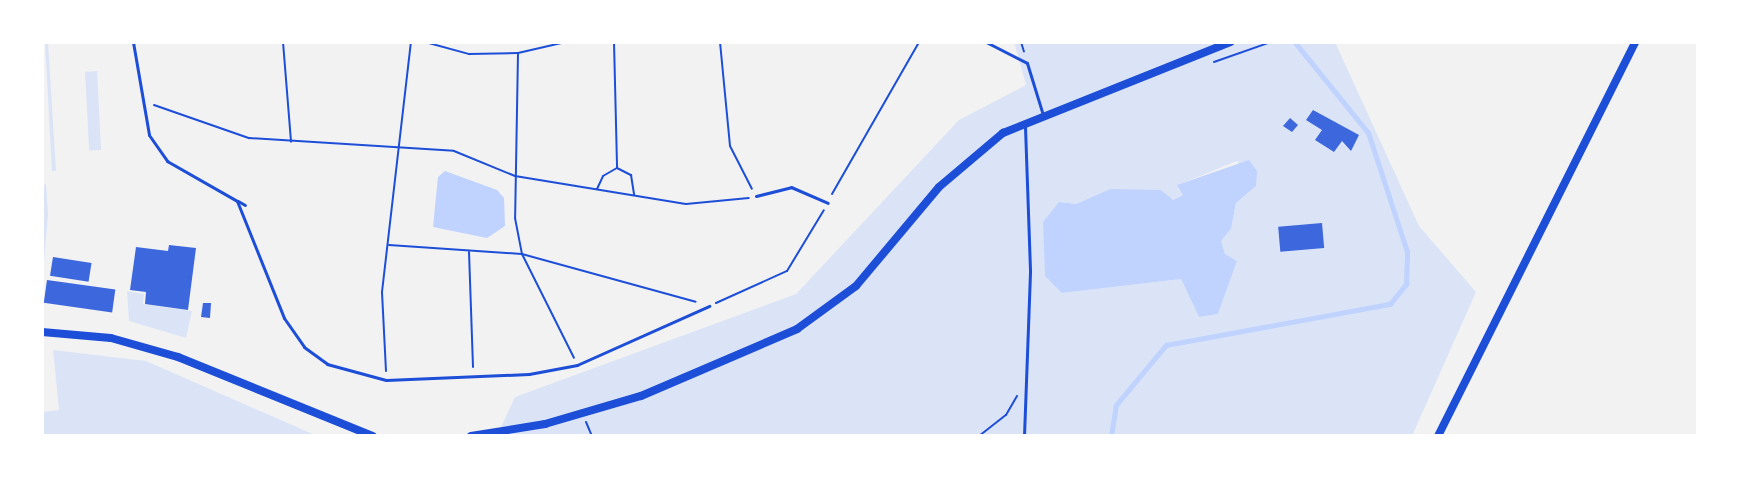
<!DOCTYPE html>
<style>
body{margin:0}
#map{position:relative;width:1740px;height:478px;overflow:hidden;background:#f2f2f2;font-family:"PT Sans Narrow",sans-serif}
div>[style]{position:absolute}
.green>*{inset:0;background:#dbe4f7;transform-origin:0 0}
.water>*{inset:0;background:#bfd3fe}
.stream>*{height:4.5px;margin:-2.25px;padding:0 2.25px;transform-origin:2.25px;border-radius:2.25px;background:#bfd3fe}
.building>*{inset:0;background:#3d67dc;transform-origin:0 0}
.path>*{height:2px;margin:-1px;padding:0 1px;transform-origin:1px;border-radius:1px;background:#1d4ed8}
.service>*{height:3px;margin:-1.5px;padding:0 1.5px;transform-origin:1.5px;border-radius:1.5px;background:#1d4ed8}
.tertiary>*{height:8px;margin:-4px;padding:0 4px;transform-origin:4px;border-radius:4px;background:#1d4ed8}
.secondary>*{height:8px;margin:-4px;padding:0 4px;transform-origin:4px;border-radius:4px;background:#1d4ed8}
span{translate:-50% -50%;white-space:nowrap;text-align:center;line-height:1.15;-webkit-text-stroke:5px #fff;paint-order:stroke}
.frame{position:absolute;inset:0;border:44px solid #fff;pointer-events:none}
</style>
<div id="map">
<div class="green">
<div style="clip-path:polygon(45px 42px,48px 42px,56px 171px,52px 171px)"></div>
<div style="clip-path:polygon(evenodd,1014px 42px,1335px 42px,1419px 226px,1476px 292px,1412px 436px,497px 436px,515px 397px,796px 294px,959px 120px,1026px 85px,1014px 42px,1237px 161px,1256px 186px,1236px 203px,1231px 229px,1221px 241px,1225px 254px,1237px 261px,1218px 314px,1199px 317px,1181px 279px,1062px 293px,1059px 202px,1076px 204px,1110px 189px,1173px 200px,1183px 195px,1178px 185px,1237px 161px)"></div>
<div style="left:97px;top:71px;width:79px;height:12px;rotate:87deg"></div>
<div style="clip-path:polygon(46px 184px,48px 214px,44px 263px,42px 186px)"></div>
<div style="clip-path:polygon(127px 291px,144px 294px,143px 304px,192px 311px,186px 338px,129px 321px)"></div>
<div style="clip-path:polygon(53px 350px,146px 361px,317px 436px,42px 436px,42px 412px,59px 410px)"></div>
</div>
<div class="water">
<div style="clip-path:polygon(1249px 160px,1257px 171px,1256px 186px,1236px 203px,1231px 229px,1221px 241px,1225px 254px,1237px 261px,1218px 314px,1199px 317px,1181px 279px,1062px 293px,1045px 276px,1043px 222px,1059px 202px,1076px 204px,1110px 189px,1161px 190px,1173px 200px,1183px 195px,1177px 185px)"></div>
<div style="clip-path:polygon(445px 171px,497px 190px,504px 198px,505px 226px,487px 238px,433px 227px,438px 177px)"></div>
</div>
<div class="stream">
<div style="left:1111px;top:436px;width:31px;rotate:-81deg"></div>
<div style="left:1116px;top:405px;width:78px;rotate:-50.2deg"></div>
<div style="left:1166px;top:345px;width:228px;rotate:-10.4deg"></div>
<div style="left:1390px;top:304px;width:26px;rotate:-51deg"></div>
<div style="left:1406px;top:284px;width:32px;rotate:-88deg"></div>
<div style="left:1407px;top:252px;width:125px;rotate:-108.1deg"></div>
<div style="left:1368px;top:133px;width:114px;rotate:-129deg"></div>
</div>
<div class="building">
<div style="clip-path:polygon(1313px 110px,1359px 135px,1351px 151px,1342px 141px,1334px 152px,1315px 140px,1322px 130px,1306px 120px)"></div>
<div style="clip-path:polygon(1290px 118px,1298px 125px,1292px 132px,1283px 126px)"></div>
<div style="left:1322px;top:223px;width:25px;height:44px;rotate:85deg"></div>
<div style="clip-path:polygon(169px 245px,196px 248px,188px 310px,145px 304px,146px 292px,130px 290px,136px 247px,168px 251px)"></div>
<div style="left:53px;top:257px;width:39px;height:19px;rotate:9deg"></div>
<div style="left:47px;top:280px;width:69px;height:23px;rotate:8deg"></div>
<div style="clip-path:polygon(203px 303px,211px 303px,210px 318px,201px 317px)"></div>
</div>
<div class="path">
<div style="left:283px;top:42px;width:100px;rotate:85.4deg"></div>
<div style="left:425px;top:42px;width:46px;rotate:15.3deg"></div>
<div style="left:469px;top:54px;width:49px;rotate:-1.2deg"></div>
<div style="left:518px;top:53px;width:49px;rotate:-12.9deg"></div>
<div style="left:614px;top:42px;width:126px;rotate:88.6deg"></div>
<div style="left:720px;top:42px;width:104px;rotate:84.5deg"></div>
<div style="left:730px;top:146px;width:48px;rotate:62.9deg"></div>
<div style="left:1021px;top:42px;width:10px;rotate:73deg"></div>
<div style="left:518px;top:53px;width:165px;rotate:91deg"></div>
<div style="left:515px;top:218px;width:37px;rotate:79deg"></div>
<div style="left:522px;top:254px;width:116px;rotate:63.4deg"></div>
<div style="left:1214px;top:62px;width:60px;rotate:-19.3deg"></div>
<div style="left:154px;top:105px;width:101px;rotate:19.2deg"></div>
<div style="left:249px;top:138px;width:205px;rotate:3.6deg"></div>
<div style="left:454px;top:151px;width:66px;rotate:22.3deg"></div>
<div style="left:515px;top:176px;width:173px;rotate:9.3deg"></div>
<div style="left:686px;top:204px;width:63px;rotate:-5.4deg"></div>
<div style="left:597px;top:189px;width:14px;rotate:-65deg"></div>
<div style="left:603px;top:176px;width:16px;rotate:-30deg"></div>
<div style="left:617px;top:168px;width:16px;rotate:27deg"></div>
<div style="left:631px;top:175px;width:20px;rotate:81deg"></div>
<div style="left:832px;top:194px;width:175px;rotate:-60.2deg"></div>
<div style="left:389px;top:245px;width:133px;rotate:3.9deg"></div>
<div style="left:522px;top:254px;width:180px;rotate:15.4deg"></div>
<div style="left:469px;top:252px;width:115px;rotate:88deg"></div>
<div style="left:716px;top:303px;width:78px;rotate:-24.3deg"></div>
<div style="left:787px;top:271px;width:71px;rotate:-58.8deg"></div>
<div style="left:386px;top:371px;width:79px;rotate:-92.9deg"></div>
<div style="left:382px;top:292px;width:252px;rotate:-83.4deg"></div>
<div style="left:586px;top:422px;width:15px;rotate:67deg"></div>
<div style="left:979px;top:436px;width:34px;rotate:-38deg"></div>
<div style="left:1006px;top:415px;width:22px;rotate:-60deg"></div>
</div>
<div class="service">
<div style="left:133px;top:42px;width:94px;rotate:80.2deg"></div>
<div style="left:149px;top:135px;width:32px;rotate:55deg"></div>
<div style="left:167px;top:161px;width:81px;rotate:29.7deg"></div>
<div style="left:237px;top:201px;width:126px;rotate:68.1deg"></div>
<div style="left:284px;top:318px;width:35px;rotate:55deg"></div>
<div style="left:304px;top:347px;width:29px;rotate:36deg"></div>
<div style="left:327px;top:364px;width:61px;rotate:15.2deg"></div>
<div style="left:386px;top:380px;width:143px;rotate:-2.4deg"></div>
<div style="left:529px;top:374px;width:49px;rotate:-10.6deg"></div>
<div style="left:577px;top:365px;width:145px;rotate:-24.1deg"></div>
<div style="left:986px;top:42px;width:46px;rotate:27.1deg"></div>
<div style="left:1027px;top:63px;width:54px;rotate:72.9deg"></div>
<div style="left:756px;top:196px;width:36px;rotate:-14deg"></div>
<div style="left:791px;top:187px;width:40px;rotate:23.4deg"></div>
<div style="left:238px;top:201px;width:8px;rotate:30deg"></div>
<div style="left:1024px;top:436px;width:166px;rotate:-87.9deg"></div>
<div style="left:1030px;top:270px;width:143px;rotate:-92deg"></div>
</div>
<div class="tertiary">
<div style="left:1438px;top:436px;width:441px;rotate:-63.4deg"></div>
</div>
<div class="secondary">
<div style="left:42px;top:332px;width:69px;rotate:5deg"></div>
<div style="left:111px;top:338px;width:70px;rotate:15.8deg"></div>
<div style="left:178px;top:357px;width:210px;rotate:22.1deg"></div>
<div style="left:471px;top:436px;width:75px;rotate:-9.2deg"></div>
<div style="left:545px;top:424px;width:100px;rotate:-16.3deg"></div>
<div style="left:641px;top:396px;width:170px;rotate:-23.2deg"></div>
<div style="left:797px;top:329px;width:73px;rotate:-36.1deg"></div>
<div style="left:856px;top:286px;width:129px;rotate:-50deg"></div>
<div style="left:939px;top:187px;width:84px;rotate:-40.2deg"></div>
<div style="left:1003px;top:133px;width:245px;rotate:-21.8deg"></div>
</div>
<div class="frame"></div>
</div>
